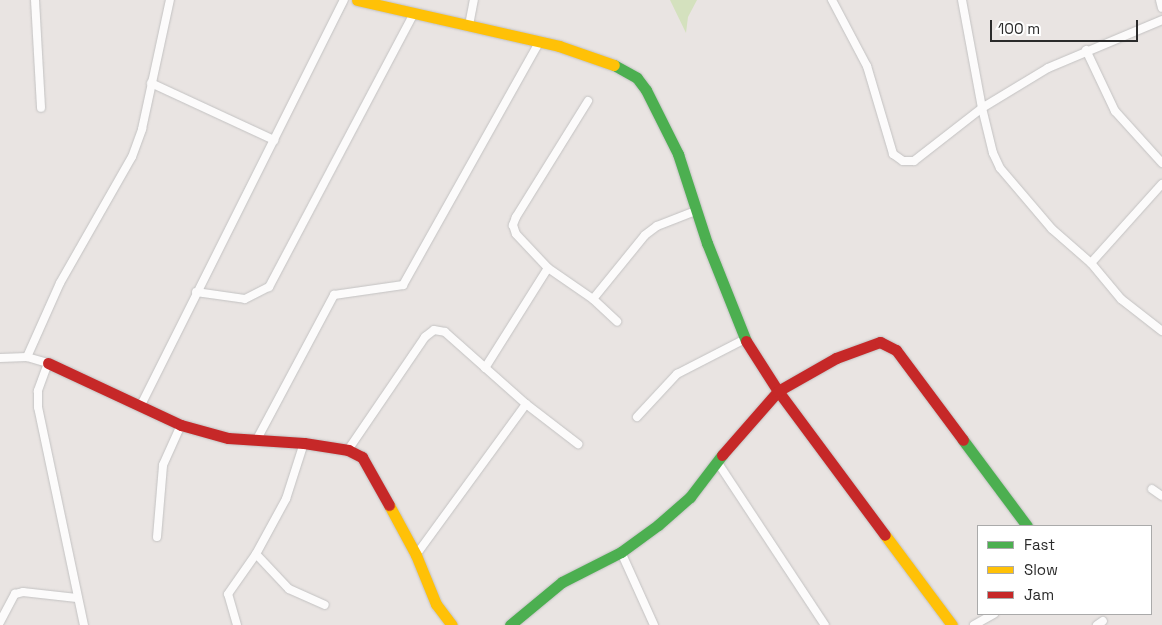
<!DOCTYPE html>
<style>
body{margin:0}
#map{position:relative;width:1162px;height:625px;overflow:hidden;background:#e9e4e2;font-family:"Space Grotesk",sans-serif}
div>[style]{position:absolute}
.green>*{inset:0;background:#d4e1be}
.roads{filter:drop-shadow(0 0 1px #c3c2c2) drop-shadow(0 0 1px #c3c2c2)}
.street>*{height:8px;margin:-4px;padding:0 4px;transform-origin:4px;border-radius:4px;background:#fcfbfb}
.fast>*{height:11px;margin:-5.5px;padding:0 5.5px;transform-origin:5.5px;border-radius:5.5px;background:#4caf50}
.slow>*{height:11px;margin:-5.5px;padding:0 5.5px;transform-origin:5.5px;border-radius:5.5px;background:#ffc107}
.jam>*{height:11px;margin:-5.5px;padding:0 5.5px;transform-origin:5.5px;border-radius:5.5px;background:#c62828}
span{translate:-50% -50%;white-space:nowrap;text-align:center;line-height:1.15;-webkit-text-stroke:4.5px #fff;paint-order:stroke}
.legend{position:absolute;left:977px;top:525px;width:175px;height:90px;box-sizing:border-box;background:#fff;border:1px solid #aaa;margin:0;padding:6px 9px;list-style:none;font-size:15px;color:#2b2b2b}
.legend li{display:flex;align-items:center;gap:10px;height:25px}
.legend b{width:25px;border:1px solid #aaa}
.scale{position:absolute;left:990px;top:20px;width:148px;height:22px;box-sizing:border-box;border:2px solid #2b2b2b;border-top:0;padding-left:6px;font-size:15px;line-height:18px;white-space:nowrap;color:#2b2b2b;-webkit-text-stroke:4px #fff;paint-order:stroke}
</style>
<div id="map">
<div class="green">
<div style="clip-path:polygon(670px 0,697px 0,688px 17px,686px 33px)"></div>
</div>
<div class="roads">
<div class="street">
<div style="left:35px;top:0;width:108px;rotate:86.8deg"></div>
<div style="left:832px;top:0;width:75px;rotate:62.1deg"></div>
<div style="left:867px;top:66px;width:92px;rotate:73.5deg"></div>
<div style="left:893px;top:154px;width:12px;rotate:35deg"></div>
<div style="left:903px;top:161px;width:11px"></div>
<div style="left:914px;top:161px;width:86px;rotate:-37.9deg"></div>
<div style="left:982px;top:108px;width:77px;rotate:-31.2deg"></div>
<div style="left:1048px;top:68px;width:124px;rotate:-22.8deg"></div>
<div style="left:962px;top:0;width:110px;rotate:79.5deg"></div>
<div style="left:982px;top:108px;width:46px;rotate:76.3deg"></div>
<div style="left:993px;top:153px;width:17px;rotate:65deg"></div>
<div style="left:1000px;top:168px;width:80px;rotate:49.6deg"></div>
<div style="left:1052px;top:229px;width:52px;rotate:41.1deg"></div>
<div style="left:1091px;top:263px;width:47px;rotate:50.2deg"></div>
<div style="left:1121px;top:299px;width:52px;rotate:38deg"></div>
<div style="left:1160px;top:0;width:8px;rotate:76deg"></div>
<div style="left:469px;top:25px;width:25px;rotate:-79deg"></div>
<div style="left:1086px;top:50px;width:68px;rotate:64.6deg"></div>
<div style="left:1115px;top:111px;width:70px;rotate:47.9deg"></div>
<div style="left:151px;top:83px;width:136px;rotate:24.9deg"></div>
<div style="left:588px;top:101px;width:137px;rotate:121.8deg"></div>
<div style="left:516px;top:217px;width:9px;rotate:111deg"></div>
<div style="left:513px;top:225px;width:9px;rotate:72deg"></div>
<div style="left:516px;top:234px;width:47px;rotate:46.7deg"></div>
<div style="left:548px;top:268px;width:55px;rotate:34.6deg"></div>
<div style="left:593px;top:299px;width:33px;rotate:43deg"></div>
<div style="left:1091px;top:263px;width:106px;rotate:-48.1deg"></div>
<div style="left:196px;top:292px;width:49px;rotate:8.1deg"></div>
<div style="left:245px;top:299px;width:27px;rotate:-27deg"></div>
<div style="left:269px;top:287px;width:310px;rotate:-62.1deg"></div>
<div style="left:593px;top:299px;width:82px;rotate:-50.9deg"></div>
<div style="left:645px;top:235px;width:15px;rotate:-37deg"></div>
<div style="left:657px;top:226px;width:44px;rotate:-21.3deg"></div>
<div style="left:27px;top:357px;width:81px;rotate:-66deg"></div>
<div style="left:60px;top:283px;width:145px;rotate:-60.3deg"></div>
<div style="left:132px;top:157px;width:30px;rotate:-70deg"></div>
<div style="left:142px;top:129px;width:132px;rotate:-77.8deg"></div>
<div style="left:0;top:358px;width:27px;rotate:-2deg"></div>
<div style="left:27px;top:357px;width:22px;rotate:16deg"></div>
<div style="left:48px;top:363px;width:30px;rotate:110deg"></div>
<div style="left:38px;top:391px;width:16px;rotate:90deg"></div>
<div style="left:38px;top:407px;width:223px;rotate:78.1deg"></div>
<div style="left:485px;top:368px;width:118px;rotate:-57.8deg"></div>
<div style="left:141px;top:405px;width:453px;rotate:-63.4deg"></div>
<div style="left:637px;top:417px;width:59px;rotate:-47.1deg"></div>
<div style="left:677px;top:374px;width:76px;rotate:-27.2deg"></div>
<div style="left:256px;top:441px;width:166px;rotate:-61.9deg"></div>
<div style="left:334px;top:295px;width:70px;rotate:-8.2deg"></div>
<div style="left:403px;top:285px;width:280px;rotate:-60.7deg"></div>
<div style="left:348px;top:450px;width:137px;rotate:-55.7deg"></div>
<div style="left:425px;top:337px;width:11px;rotate:-38deg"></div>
<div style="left:434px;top:330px;width:11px;rotate:10deg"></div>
<div style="left:445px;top:332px;width:108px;rotate:41.6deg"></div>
<div style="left:526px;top:404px;width:66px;rotate:37.6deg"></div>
<div style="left:718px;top:463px;width:194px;rotate:56.6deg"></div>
<div style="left:1152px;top:489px;width:12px;rotate:35deg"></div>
<div style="left:157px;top:537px;width:72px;rotate:-85.2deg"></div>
<div style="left:163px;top:465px;width:44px;rotate:-65.8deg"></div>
<div style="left:621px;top:552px;width:80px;rotate:65.7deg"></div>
<div style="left:256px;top:554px;width:48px;rotate:46.7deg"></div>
<div style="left:289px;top:589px;width:39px;rotate:24deg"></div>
<div style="left:416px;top:555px;width:187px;rotate:-53.9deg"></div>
<div style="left:0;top:622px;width:32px;rotate:-62deg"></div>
<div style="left:15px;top:594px;width:8px;rotate:-14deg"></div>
<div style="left:23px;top:592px;width:54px;rotate:6.3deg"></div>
<div style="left:237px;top:625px;width:32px;rotate:-106deg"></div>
<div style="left:228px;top:594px;width:49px;rotate:-55deg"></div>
<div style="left:256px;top:554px;width:63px;rotate:-61.4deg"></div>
<div style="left:286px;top:499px;width:59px;rotate:-72.2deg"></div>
<div style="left:974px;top:625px;width:23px;rotate:-29deg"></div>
<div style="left:1097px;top:625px;width:7px;rotate:-34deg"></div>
</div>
<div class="fast">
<div style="left:614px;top:65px;width:26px;rotate:29deg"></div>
<div style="left:637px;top:78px;width:15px;rotate:53deg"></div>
<div style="left:646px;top:90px;width:72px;rotate:63.4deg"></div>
<div style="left:678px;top:154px;width:94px;rotate:72deg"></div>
<div style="left:707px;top:243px;width:105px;rotate:68.3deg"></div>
<div style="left:963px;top:440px;width:107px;rotate:53.3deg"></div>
<div style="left:510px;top:625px;width:67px;rotate:-39.6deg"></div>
<div style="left:562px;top:582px;width:66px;rotate:-27deg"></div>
<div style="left:621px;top:552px;width:46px;rotate:-36.1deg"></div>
<div style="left:658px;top:525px;width:43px;rotate:-41.2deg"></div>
<div style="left:690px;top:497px;width:53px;rotate:-52.7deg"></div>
</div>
<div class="slow">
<div style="left:357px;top:0;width:207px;rotate:12.8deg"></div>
<div style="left:559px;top:46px;width:58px;rotate:19.1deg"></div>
<div style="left:389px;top:505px;width:57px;rotate:61.6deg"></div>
<div style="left:416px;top:555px;width:53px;rotate:67.8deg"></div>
<div style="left:436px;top:604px;width:26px;rotate:53deg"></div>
<div style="left:885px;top:535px;width:112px;rotate:53.3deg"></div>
</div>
<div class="jam">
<div style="left:746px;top:341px;width:59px;rotate:57.4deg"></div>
<div style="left:778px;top:391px;width:179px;rotate:53.4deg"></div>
<div style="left:48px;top:363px;width:147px;rotate:25deg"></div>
<div style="left:181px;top:425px;width:49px;rotate:15.5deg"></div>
<div style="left:228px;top:438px;width:76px;rotate:3.8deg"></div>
<div style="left:304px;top:443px;width:45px;rotate:9deg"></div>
<div style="left:348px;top:450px;width:16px;rotate:27deg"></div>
<div style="left:362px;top:457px;width:55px;rotate:60.6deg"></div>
<div style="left:722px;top:455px;width:85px;rotate:-48.8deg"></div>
<div style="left:778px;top:391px;width:67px;rotate:-29.6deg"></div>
<div style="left:836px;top:358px;width:47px;rotate:-20deg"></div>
<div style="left:880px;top:342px;width:18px;rotate:27deg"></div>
<div style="left:896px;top:350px;width:112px;rotate:53.3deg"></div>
</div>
</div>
<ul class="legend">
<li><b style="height:6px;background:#4caf50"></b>Fast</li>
<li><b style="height:6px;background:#ffc107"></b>Slow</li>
<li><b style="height:6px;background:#c62828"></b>Jam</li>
</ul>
<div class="scale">100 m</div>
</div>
